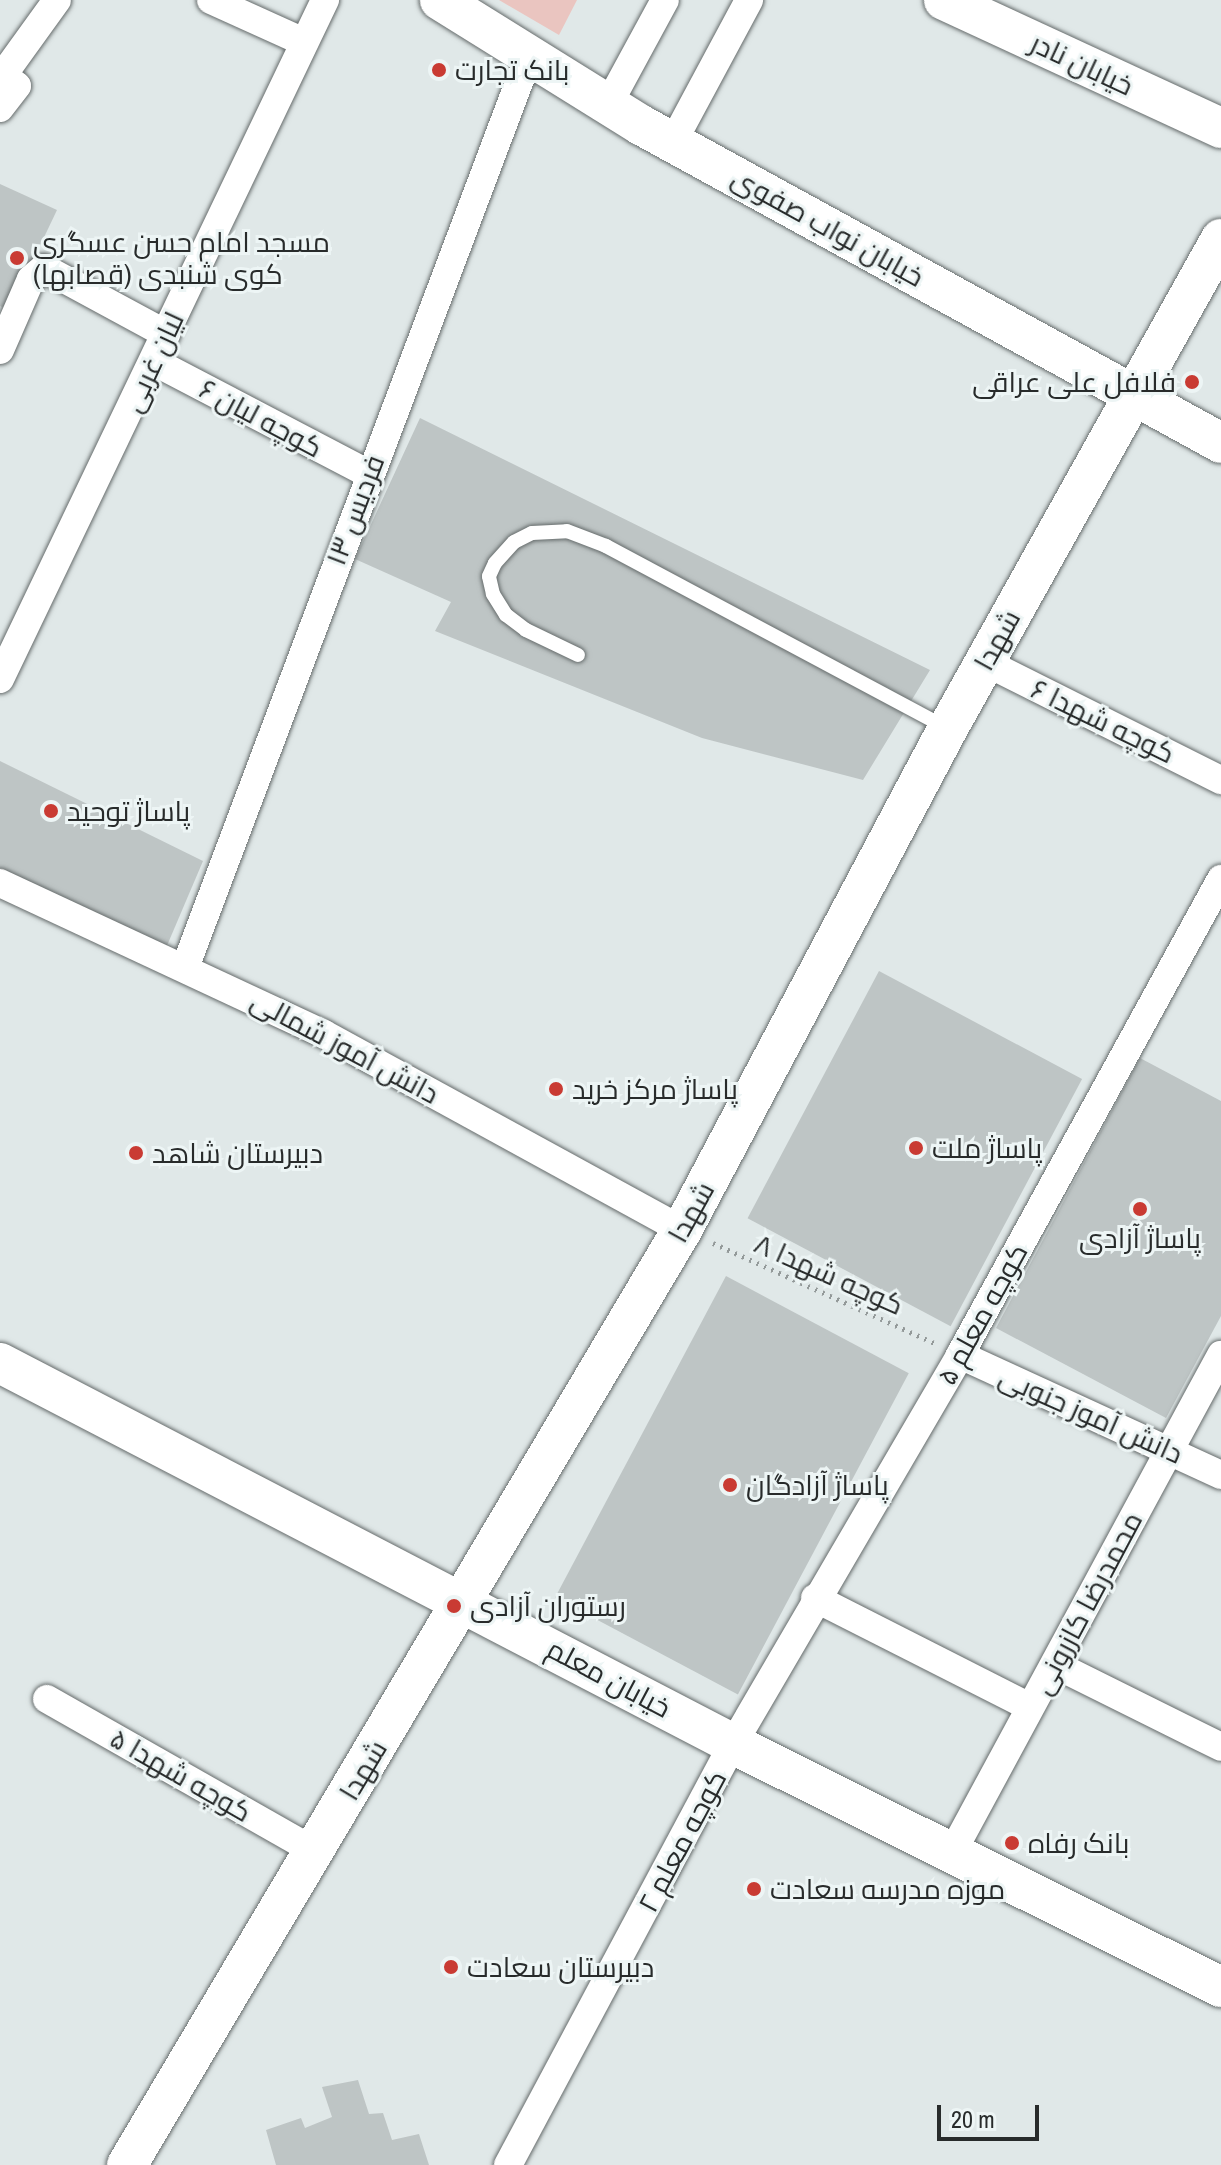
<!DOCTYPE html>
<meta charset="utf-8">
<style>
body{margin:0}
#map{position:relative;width:1221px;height:2165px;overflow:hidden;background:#e0e8e8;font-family:"Archivo Narrow",Cairo,sans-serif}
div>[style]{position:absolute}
.green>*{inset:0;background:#eac5c0}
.building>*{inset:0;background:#bec5c5;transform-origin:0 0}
.path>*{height:5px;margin-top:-2.5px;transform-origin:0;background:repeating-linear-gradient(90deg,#939999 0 2px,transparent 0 8px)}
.roads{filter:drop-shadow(0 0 2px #656b6b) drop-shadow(0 0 2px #656b6b)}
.lane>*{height:14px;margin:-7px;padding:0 7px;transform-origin:7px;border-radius:7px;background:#fff}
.street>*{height:28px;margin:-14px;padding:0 14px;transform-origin:14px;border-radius:14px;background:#fff}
.secondary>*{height:40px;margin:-20px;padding:0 20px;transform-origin:20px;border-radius:20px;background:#fff}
.dots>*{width:22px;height:22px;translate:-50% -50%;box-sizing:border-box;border:4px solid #edf5f5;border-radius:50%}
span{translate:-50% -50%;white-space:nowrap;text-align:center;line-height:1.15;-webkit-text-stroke:6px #edf5f5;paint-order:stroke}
.street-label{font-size:28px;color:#282b2b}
.poi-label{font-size:28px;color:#282b2b}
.left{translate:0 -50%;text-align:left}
.right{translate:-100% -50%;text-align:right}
.scale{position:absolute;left:937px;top:2105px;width:102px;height:36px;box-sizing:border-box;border:4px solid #282b2b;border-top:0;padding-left:10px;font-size:24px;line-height:28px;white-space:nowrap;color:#282b2b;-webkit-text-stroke:6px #edf5f5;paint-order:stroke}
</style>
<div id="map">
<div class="green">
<div style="clip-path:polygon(499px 0,577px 0,559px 35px)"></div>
</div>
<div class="building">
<div style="clip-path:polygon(0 184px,57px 210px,9px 311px,0 306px)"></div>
<div style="clip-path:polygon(420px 418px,930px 670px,863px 780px,702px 738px,435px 631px,451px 602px,355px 559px)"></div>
<div style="clip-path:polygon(0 761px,203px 861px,166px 948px,0 870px)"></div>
<div style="left:879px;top:971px;width:230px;height:280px;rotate:28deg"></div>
<div style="clip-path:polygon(1140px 1058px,1221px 1101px,1221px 1316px,1166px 1418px,996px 1328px)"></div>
<div style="left:726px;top:1276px;width:207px;height:364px;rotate:28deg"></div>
<div style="clip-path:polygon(358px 2080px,369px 2114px,383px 2113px,392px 2140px,419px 2134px,429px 2165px,276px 2165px,266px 2130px,301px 2118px,305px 2128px,332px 2117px,322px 2087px)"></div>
</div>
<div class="path">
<div style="left:713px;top:1243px;width:243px;rotate:24.3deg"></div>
</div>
<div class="roads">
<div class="lane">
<div style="left:578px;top:655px;width:58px;rotate:-154.3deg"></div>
<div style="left:526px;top:630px;width:25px;rotate:-143deg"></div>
<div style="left:506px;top:615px;width:25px;rotate:-122deg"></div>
<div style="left:493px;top:594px;width:18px;rotate:-103deg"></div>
<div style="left:489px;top:576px;width:14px;rotate:-65deg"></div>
<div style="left:495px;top:563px;width:28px;rotate:-48deg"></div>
<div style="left:514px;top:542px;width:20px;rotate:-27deg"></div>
<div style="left:532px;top:533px;width:35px;rotate:-3deg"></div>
<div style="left:567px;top:531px;width:42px;rotate:21deg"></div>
<div style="left:606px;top:546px;width:387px;rotate:28.1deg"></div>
</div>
<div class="street">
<div style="left:211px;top:0;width:100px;rotate:24.3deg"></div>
<div style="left:0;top:73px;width:21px;rotate:37deg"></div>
<div style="left:17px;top:86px;width:28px;rotate:128deg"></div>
<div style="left:3px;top:75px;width:92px;rotate:-54.2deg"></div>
<div style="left:608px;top:105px;width:119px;rotate:-61.5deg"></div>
<div style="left:673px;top:142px;width:161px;rotate:-61.8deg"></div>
<div style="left:0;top:350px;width:77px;rotate:-66.4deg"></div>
<div style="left:31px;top:279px;width:17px;rotate:-40deg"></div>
<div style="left:44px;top:268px;width:139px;rotate:28.4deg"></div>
<div style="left:153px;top:361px;width:244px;rotate:27.6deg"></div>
<div style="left:985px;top:662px;width:264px;rotate:26.6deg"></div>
<div style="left:0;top:679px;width:753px;rotate:-64.42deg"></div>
<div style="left:0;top:883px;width:357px;rotate:25deg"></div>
<div style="left:324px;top:1034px;width:408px;rotate:28.7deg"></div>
<div style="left:186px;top:965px;width:972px;rotate:-69.33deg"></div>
<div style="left:960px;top:1355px;width:287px;rotate:24.7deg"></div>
<div style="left:815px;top:1598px;width:241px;rotate:26.9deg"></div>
<div style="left:1056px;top:1665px;width:184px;rotate:26.4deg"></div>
<div style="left:47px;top:1699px;width:308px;rotate:29.6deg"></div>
<div style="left:953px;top:1851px;width:564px;rotate:-61.62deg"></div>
<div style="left:508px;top:2165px;width:477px;rotate:-61.9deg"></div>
<div style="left:733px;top:1744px;width:450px;rotate:-59.7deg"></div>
<div style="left:960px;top:1355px;width:543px;rotate:-61.26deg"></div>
</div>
<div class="secondary">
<div style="left:440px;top:0;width:237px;rotate:31.9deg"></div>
<div style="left:641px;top:125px;width:661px;rotate:28.73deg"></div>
<div style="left:944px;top:0;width:305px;rotate:24.8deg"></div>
<div style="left:0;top:1363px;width:826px;rotate:27.46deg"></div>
<div style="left:733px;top:1744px;width:545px;rotate:26.47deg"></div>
<div style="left:127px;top:2165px;width:1087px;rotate:-59.31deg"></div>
<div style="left:682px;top:1230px;width:568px;rotate:-62.08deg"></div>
<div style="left:948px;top:728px;width:560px;rotate:-60.83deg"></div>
</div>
</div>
<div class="dots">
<div style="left:439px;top:70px;background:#c93b33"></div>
<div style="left:17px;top:258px;background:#c93b33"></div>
<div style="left:1192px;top:382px;background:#c93b33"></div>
<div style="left:51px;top:811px;background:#c93b33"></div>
<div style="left:556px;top:1089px;background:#c93b33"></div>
<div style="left:916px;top:1148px;background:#c93b33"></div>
<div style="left:136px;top:1153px;background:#c93b33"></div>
<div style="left:1140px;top:1209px;background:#c93b33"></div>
<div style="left:730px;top:1485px;background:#c93b33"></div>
<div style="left:454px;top:1606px;background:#c93b33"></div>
<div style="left:1012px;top:1843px;background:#c93b33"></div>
<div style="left:754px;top:1889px;background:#c93b33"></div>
<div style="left:451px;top:1967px;background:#c93b33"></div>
</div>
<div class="street-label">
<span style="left:1082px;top:64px;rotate:25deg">خیابان نادر</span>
<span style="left:828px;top:227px;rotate:29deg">خیابان نواب صفوی</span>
<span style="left:153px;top:362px;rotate:-65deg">لیان غربی</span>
<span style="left:261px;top:418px;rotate:28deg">کوچه لیان ۶</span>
<span style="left:355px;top:510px;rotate:-69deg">فردیس ۱۳</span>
<span style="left:997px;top:640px;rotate:-61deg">شهدا</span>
<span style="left:1103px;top:721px;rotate:26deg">کوچه شهدا ۶</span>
<span style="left:345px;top:1047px;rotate:28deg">دانش آموز شمالی</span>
<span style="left:691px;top:1212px;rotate:-61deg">شهدا</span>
<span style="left:829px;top:1274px;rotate:24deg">کوچه شهدا ۸</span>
<span style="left:982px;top:1314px;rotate:-61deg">کوچه معلم ۵</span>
<span style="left:1091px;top:1415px;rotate:24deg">دانش آموز جنوبی</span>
<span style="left:1087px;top:1603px;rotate:-62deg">محمدرضا کازرونی</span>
<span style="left:609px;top:1678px;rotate:28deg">خیابان معلم</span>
<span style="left:363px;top:1770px;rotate:-59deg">شهدا</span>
<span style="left:181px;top:1775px;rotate:30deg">کوچه شهدا ۵</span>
<span style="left:682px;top:1841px;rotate:-62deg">کوچه معلم ۲</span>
</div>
<div class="poi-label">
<span class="left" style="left:455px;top:70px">بانک تجارت</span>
<span class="left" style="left:33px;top:258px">مسجد امام حسن عسگری<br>کوی شنبدی (قصابها)</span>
<span class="right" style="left:1176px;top:382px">فلافل علی عراقی</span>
<span class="left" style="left:67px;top:811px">پاساژ توحید</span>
<span class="left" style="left:572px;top:1089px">پاساژ مرکز خرید</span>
<span class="left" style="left:932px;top:1148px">پاساژ ملت</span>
<span class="left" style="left:152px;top:1153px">دبیرستان شاهد</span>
<span style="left:1140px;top:1238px">پاساژ آزادی</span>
<span class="left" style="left:746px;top:1485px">پاساژ آزادگان</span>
<span class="left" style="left:470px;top:1606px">رستوران آزادی</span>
<span class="left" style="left:1028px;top:1843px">بانک رفاه</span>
<span class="left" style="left:770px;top:1889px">موزه مدرسه سعادت</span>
<span class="left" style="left:467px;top:1967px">دبیرستان سعادت</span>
</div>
<div class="scale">20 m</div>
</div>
